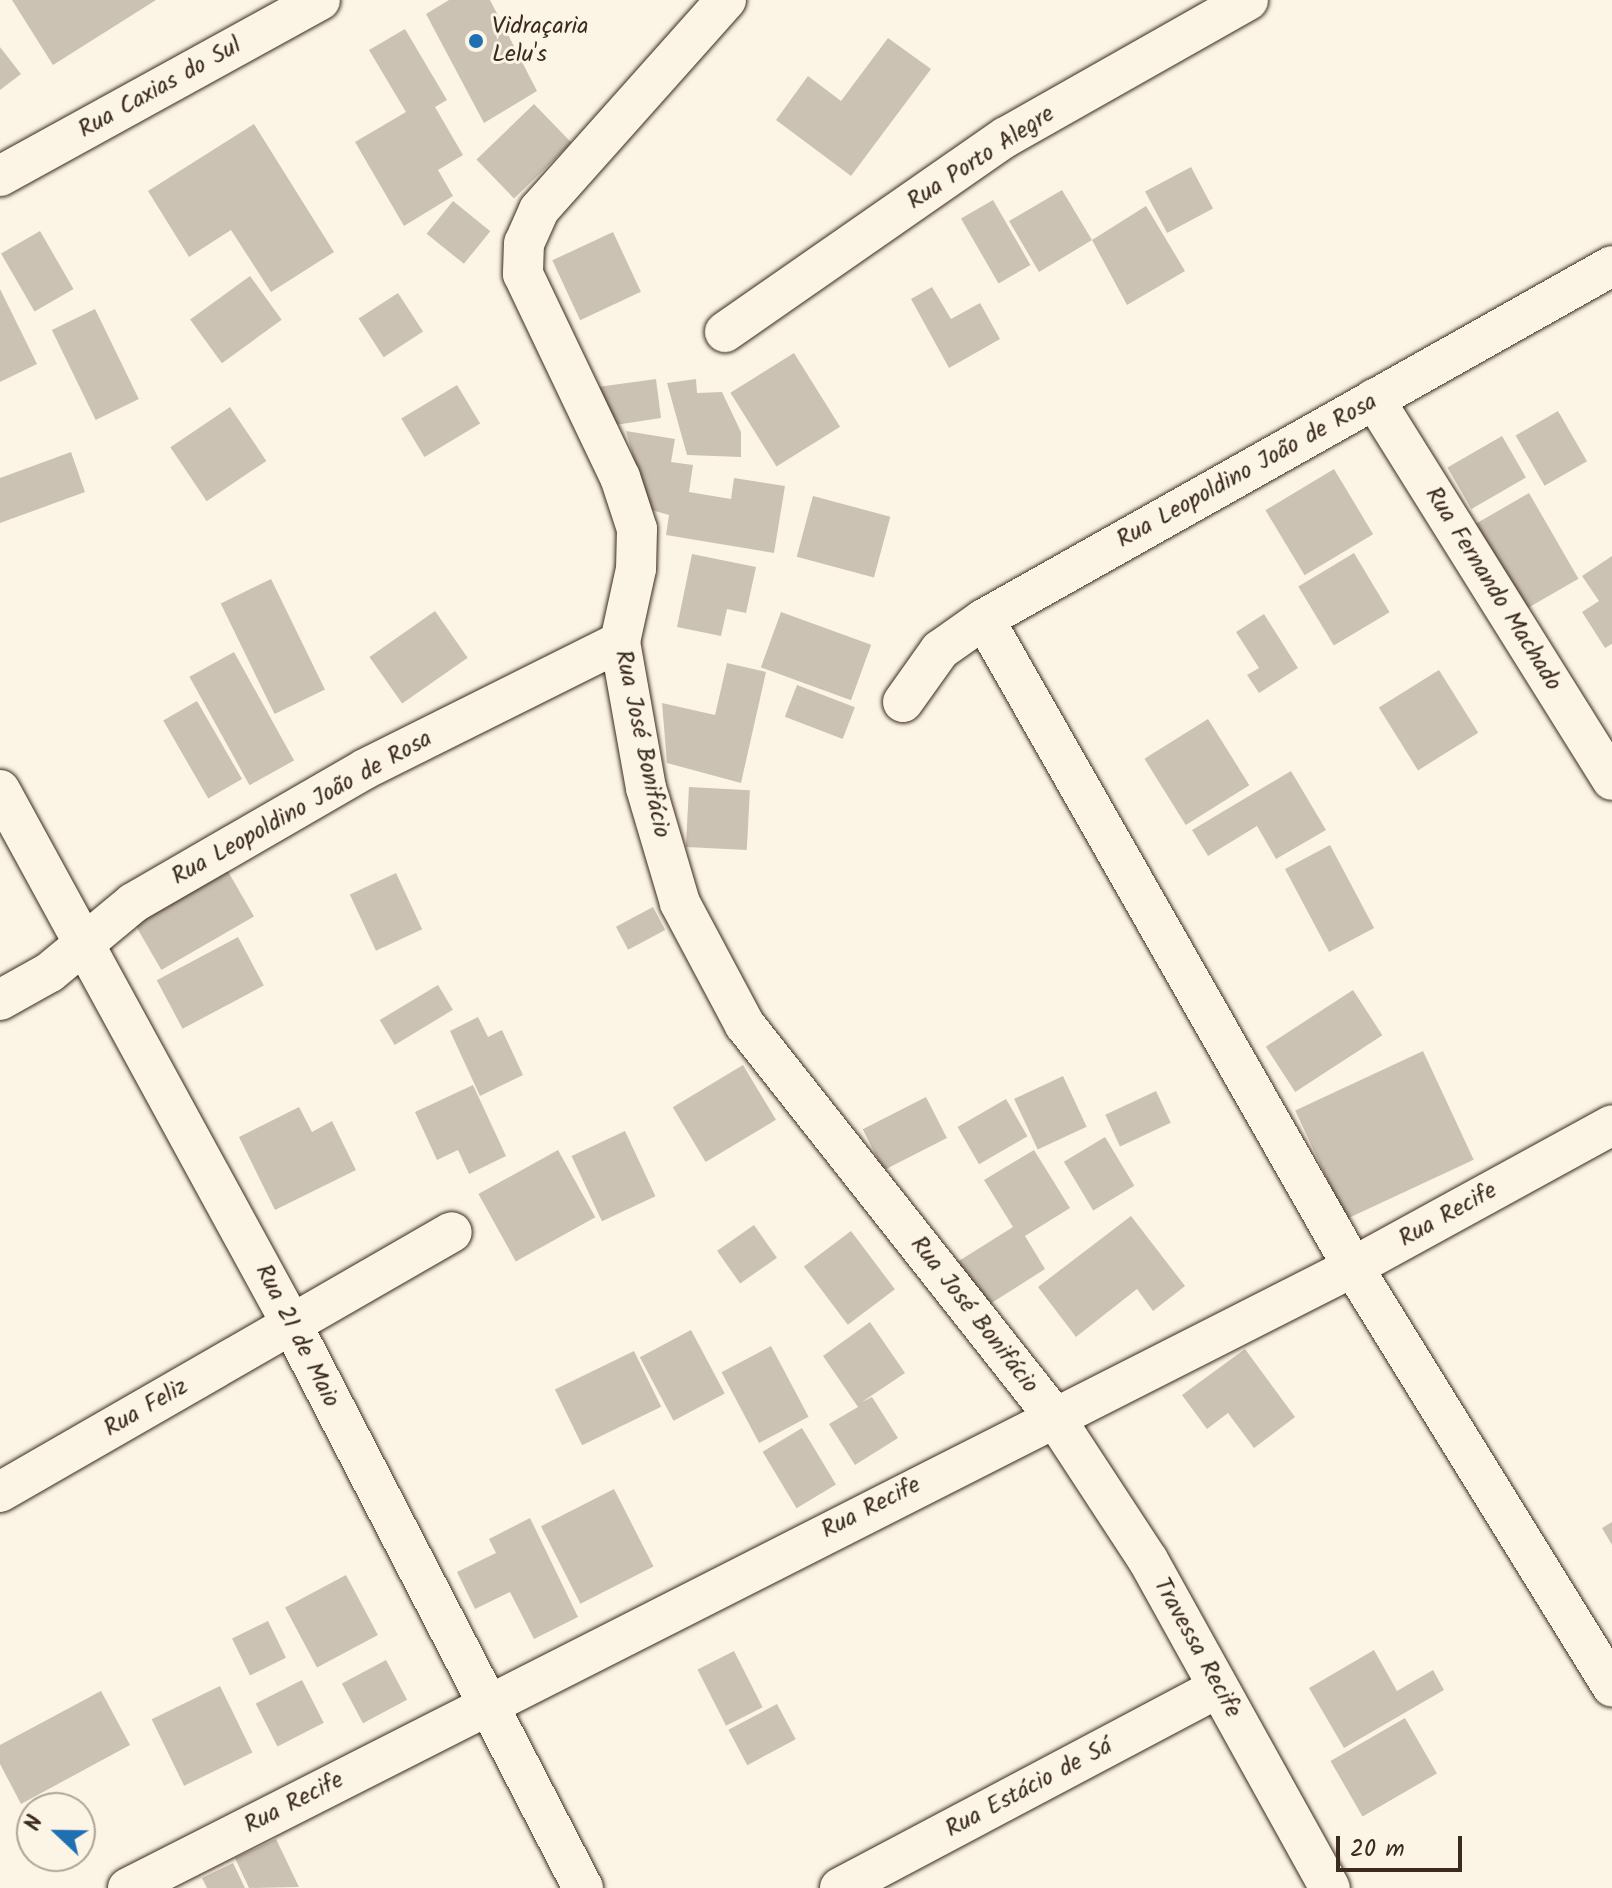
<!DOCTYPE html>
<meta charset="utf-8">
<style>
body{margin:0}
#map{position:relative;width:1612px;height:1888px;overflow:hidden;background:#fcf5e5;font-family:Kalam,sans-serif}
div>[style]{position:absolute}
.building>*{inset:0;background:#ccc2b3;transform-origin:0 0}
.roads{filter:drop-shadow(0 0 2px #3b2a1e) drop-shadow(0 0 2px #3b2a1e)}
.minor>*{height:40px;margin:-20px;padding:0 20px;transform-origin:20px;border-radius:20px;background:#fcf5e5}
.dots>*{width:22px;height:22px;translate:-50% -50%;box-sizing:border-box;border:4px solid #fcf5e5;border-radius:50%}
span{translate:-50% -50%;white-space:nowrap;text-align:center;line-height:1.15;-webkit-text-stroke:6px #fcf5e5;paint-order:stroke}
.poi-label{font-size:24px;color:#3b2a1e}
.left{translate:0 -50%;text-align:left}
.street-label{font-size:24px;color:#3b2a1e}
.north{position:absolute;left:16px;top:1792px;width:80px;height:80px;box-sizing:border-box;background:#fcf5e5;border:2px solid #afa495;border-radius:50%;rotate:292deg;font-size:22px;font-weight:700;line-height:32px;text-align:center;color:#3b2a1e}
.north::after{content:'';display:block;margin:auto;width:28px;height:36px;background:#1f6fb2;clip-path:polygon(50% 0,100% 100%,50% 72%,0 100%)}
.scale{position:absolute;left:1336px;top:1836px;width:126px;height:36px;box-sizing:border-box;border:4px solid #3b2a1e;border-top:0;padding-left:10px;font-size:24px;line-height:28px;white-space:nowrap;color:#3b2a1e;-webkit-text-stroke:6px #fcf5e5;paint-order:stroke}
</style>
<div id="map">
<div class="building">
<div style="clip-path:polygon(12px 0,156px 0,53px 65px)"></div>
<div style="clip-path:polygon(449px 0,490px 0,537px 91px,484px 123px,426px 14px)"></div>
<div style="clip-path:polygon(405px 29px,447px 100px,435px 107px,463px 155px,438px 170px,453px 196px,404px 226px,355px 142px,406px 112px,369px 50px)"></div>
<div style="clip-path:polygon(888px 38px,931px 69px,851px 176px,776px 120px,808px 76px,841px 101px)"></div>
<div style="clip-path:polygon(0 47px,21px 74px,0 90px)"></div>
<div style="left:534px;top:104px;width:54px;height:80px;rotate:46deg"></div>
<div style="clip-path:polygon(254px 124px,334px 252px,271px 292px,231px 230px,189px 257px,148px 191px)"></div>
<div style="left:1191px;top:167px;width:47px;height:52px;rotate:62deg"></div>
<div style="clip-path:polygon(1062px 190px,1092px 240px,1146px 206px,1185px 271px,1127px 305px,1092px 240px,1039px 272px,1009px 221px)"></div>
<div style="left:993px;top:200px;width:75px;height:37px;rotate:60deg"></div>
<div style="left:453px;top:201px;width:48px;height:42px;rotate:39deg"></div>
<div style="left:40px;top:231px;width:67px;height:45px;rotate:60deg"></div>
<div style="left:613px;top:232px;width:66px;height:67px;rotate:65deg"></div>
<div style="left:250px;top:276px;width:54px;height:74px;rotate:54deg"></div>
<div style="clip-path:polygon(932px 287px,951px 319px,980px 303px,1000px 339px,949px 368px,911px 299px)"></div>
<div style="clip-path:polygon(0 289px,37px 364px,0 382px)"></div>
<div style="left:398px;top:293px;width:46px;height:47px;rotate:57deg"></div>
<div style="left:95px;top:309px;width:100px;height:48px;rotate:64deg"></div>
<div style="left:794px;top:353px;width:87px;height:75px;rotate:58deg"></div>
<div style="clip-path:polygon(656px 379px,661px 418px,602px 427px,583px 389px)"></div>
<div style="clip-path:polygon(696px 379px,697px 393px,722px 392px,741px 432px,741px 457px,687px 455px,667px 383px)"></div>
<div style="left:457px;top:385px;width:45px;height:65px;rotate:59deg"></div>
<div style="left:230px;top:407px;width:65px;height:72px;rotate:56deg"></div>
<div style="left:1558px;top:411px;width:58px;height:49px;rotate:60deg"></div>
<div style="clip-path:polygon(626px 431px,675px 439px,671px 462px,693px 465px,689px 492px,731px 499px,734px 478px,785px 486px,774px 553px,666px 535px,669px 515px,648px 509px)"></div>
<div style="left:1502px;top:436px;width:48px;height:63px;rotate:60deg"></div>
<div style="clip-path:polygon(71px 452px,85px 492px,0 523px,0 478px)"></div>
<div style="left:1334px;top:469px;width:76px;height:80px;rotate:59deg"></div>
<div style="left:1529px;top:493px;width:99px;height:62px;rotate:60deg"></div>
<div style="left:813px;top:496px;width:80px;height:63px;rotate:15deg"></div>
<div style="left:1354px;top:553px;width:69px;height:65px;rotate:59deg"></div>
<div style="clip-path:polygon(692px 554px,756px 567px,746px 613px,727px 609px,721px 636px,677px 627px)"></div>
<div style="clip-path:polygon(1612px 556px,1612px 644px,1605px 648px,1582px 612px,1599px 601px,1582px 576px)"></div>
<div style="left:271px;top:579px;width:123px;height:56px;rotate:64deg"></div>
<div style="left:435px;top:611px;width:57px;height:80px;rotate:55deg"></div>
<div style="left:781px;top:612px;width:96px;height:59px;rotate:20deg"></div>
<div style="clip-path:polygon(1264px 614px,1298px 668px,1259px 693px,1247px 675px,1259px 668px,1236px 632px)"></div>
<div style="left:234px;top:652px;width:124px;height:51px;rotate:61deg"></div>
<div style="clip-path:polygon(727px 663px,766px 672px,741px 783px,667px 763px,662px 703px,715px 715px)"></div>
<div style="left:1439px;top:670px;width:74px;height:71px;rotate:58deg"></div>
<div style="left:797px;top:685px;width:62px;height:34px;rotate:21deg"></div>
<div style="left:197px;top:701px;width:90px;height:39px;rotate:60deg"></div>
<div style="left:1208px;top:719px;width:78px;height:75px;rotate:58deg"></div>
<div style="clip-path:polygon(1291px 771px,1326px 830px,1276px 859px,1257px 826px,1208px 856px,1192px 830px)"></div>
<div style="left:689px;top:787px;width:61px;height:60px;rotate:3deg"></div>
<div style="left:1330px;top:845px;width:94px;height:51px;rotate:62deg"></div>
<div style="left:226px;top:868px;width:56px;height:107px;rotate:60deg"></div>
<div style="left:396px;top:873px;width:62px;height:51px;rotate:65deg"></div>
<div style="left:653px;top:907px;width:26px;height:42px;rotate:62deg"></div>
<div style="left:238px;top:937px;width:55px;height:92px;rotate:62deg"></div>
<div style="left:438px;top:985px;width:29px;height:68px;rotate:59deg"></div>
<div style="left:1353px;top:990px;width:54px;height:104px;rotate:57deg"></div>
<div style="clip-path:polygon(478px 1017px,488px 1037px,502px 1030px,523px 1075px,480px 1096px,450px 1031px)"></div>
<div style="left:1423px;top:1051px;width:120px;height:141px;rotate:65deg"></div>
<div style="left:743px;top:1065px;width:64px;height:82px;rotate:59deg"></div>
<div style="left:1063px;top:1076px;width:56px;height:54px;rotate:65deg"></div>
<div style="clip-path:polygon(473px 1085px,506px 1156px,469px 1174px,458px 1150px,437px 1160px,415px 1112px)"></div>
<div style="left:1156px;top:1091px;width:35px;height:56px;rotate:65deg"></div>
<div style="left:926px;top:1097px;width:46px;height:71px;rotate:63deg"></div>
<div style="left:1006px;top:1099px;width:43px;height:56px;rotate:60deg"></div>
<div style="clip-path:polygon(299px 1107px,312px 1132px,332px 1121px,356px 1170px,275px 1210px,239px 1137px)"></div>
<div style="left:625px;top:1131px;width:72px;height:59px;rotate:65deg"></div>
<div style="left:1105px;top:1137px;width:57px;height:48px;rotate:59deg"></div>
<div style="left:558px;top:1150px;width:77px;height:91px;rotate:61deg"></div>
<div style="clip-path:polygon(1034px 1150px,1070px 1208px,1025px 1236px,1045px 1269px,982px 1309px,954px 1264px,1013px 1227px,984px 1180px)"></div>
<div style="clip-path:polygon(1131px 1216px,1185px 1286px,1153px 1311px,1137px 1289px,1076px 1337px,1038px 1287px)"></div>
<div style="left:754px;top:1225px;width:40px;height:45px;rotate:55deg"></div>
<div style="left:851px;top:1231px;width:73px;height:59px;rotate:53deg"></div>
<div style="clip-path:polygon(870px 1322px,905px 1373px,862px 1402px,872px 1397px,898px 1438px,855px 1465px,829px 1424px,858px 1407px,823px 1356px)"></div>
<div style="left:691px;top:1330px;width:72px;height:58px;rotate:62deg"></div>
<div style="left:771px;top:1346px;width:80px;height:56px;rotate:62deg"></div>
<div style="clip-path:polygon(1245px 1349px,1295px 1417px,1254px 1448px,1228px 1413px,1207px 1429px,1182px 1395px)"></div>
<div style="left:634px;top:1351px;width:62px;height:88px;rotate:64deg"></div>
<div style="left:802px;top:1428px;width:66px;height:46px;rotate:59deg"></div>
<div style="left:614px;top:1489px;width:87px;height:82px;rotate:63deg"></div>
<div style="clip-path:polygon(530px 1518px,578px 1617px,534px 1639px,510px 1592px,475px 1609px,457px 1572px,496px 1553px,489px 1539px)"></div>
<div style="clip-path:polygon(1612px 1522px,1612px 1545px,1602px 1528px)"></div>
<div style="left:346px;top:1575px;width:68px;height:69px;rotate:62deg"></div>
<div style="left:268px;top:1621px;width:41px;height:40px;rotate:64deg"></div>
<div style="clip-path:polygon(1374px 1650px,1397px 1691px,1433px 1670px,1444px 1690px,1344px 1748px,1309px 1688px)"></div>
<div style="left:734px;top:1651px;width:63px;height:41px;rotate:63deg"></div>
<div style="left:386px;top:1660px;width:45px;height:50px;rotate:62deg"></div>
<div style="left:302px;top:1680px;width:48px;height:52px;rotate:63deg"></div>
<div style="left:220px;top:1686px;width:74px;height:76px;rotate:64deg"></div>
<div style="clip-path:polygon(101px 1691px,130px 1745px,21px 1804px,0 1764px,0 1745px)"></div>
<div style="left:777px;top:1704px;width:40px;height:55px;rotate:62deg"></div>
<div style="left:1405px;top:1718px;width:64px;height:86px;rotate:60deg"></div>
<div style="clip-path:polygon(276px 1839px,299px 1887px,249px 1888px,235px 1858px)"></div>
<div style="clip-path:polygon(233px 1863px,245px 1888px,207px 1888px,202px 1878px)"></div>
</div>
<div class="roads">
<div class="minor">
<div style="left:726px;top:0;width:281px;rotate:131.7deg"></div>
<div style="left:539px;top:210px;width:36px;rotate:114deg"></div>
<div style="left:524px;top:243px;width:31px;rotate:92deg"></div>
<div style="left:523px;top:274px;width:225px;rotate:64.5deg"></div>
<div style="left:620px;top:477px;width:55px;rotate:71.9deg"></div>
<div style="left:637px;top:529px;width:40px;rotate:91.4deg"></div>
<div style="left:636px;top:569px;width:75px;rotate:102.4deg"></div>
<div style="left:620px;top:642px;width:148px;rotate:79.9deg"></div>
<div style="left:646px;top:788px;width:120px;rotate:73.5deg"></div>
<div style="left:680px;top:903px;width:138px;rotate:62deg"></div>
<div style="left:745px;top:1025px;width:497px;rotate:51.7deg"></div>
<div style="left:1053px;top:1415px;width:173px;rotate:56.8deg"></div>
<div style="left:1148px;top:1560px;width:375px;rotate:61deg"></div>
<div style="left:0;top:176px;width:365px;rotate:-28.8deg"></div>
<div style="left:725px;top:332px;width:342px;rotate:-34.8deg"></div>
<div style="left:1006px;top:137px;width:278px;rotate:-29.5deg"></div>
<div style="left:1374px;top:399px;width:449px;rotate:58deg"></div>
<div style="left:984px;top:619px;width:746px;rotate:60.34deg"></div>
<div style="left:1353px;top:1267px;width:493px;rotate:58.3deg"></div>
<div style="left:903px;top:702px;width:64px;rotate:-54.6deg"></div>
<div style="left:940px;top:650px;width:54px;rotate:-35.2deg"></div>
<div style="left:984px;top:619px;width:720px;rotate:-29.34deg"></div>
<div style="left:0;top:790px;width:609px;rotate:61.37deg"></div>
<div style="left:292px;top:1325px;width:634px;rotate:62.67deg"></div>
<div style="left:0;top:1000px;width:57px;rotate:-29.2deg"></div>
<div style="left:50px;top:972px;width:108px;rotate:-39.7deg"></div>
<div style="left:133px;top:903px;width:268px;rotate:-30deg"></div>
<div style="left:365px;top:769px;width:285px;rotate:-26.5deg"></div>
<div style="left:0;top:1492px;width:521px;rotate:-29.91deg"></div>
<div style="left:128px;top:1888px;width:1373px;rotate:-26.88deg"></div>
<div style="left:1353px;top:1267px;width:295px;rotate:-28.7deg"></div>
<div style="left:840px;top:1888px;width:428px;rotate:-27.9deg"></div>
</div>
</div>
<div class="dots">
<div style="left:476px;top:41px;background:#1f6fb2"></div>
</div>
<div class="poi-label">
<span class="left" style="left:492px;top:41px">Vidraçaria<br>Lelu's</span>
</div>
<div class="street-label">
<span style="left:160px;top:88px;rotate:-29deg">Rua Caxias do Sul</span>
<span style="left:981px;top:158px;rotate:-33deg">Rua Porto Alegre</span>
<span style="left:1247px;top:471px;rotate:-29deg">Rua Leopoldino João de Rosa</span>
<span style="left:1493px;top:589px;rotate:58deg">Rua Fernando Machado</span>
<span style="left:642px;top:744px;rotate:78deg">Rua José Bonifácio</span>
<span style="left:302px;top:808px;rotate:-29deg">Rua Leopoldino João de Rosa</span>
<span style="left:1448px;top:1215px;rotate:-29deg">Rua Recife</span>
<span style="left:974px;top:1315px;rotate:52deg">Rua José Bonifácio</span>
<span style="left:297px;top:1336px;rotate:63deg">Rua 21 de Maio</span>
<span style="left:146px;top:1408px;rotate:-30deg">Rua Feliz</span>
<span style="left:871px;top:1508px;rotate:-27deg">Rua Recife</span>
<span style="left:1197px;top:1648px;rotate:61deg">Travessa Recife</span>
<span style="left:1029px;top:1788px;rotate:-28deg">Rua Estácio de Sá</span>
<span style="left:294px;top:1803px;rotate:-27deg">Rua Recife</span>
</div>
<div class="north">N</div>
<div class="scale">20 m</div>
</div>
